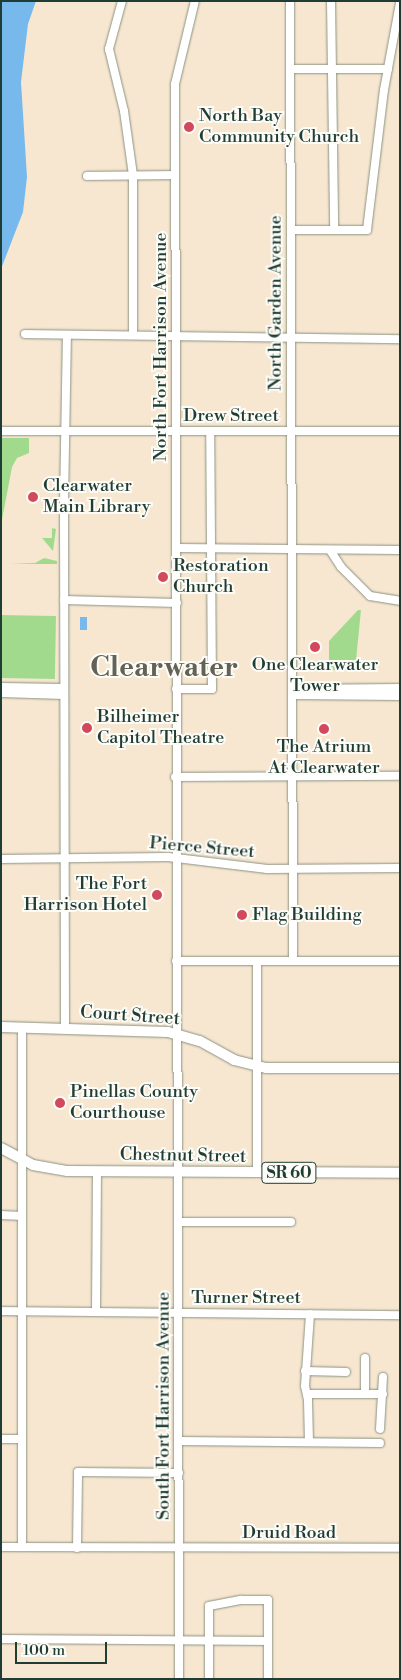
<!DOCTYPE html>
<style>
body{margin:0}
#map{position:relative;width:401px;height:1680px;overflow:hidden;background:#f7e7d1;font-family:"Libre Bodoni",serif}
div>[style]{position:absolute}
.green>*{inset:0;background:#a2da8d;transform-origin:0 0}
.water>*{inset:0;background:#77b9ed;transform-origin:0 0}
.roads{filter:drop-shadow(0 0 1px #8b9282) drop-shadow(0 0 1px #8b9282)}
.minor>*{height:8px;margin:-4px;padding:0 4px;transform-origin:4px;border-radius:4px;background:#fff}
.major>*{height:10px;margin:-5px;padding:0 5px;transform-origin:5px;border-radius:5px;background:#fff}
.dots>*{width:14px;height:14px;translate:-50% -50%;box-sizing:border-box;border:2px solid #fdfcf7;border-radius:50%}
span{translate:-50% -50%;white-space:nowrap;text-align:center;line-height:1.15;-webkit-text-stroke:4px #fdfcf7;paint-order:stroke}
.shield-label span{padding:1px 4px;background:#fdfcf7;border:1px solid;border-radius:4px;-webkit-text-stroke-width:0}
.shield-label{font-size:16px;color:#1f3d34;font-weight:700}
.poi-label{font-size:18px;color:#1f3d34}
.left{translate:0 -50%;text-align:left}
.right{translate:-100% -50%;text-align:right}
.street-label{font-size:18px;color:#1f3d34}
.town-label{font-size:28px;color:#626257;font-weight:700}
.frame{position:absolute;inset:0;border:2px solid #1f3d34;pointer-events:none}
.scale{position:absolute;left:15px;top:1642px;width:92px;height:22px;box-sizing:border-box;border:2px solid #1f3d34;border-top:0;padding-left:6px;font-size:15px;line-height:18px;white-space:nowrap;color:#1f3d34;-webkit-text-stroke:4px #fdfcf7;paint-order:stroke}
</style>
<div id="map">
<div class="green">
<div style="clip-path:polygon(1px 438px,29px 438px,29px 453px,17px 458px,12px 467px,1px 525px)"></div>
<div style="clip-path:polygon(52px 528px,56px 529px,53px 551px,42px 538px,52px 538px)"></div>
<div style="clip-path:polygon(44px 558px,57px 561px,57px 564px,10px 564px,35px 563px)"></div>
<div style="clip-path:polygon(358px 610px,361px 610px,355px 670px,329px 670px,329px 641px)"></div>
<div style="left:1px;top:615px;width:55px;height:63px;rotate:1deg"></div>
</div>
<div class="water">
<div style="clip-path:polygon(1px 1px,36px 1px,28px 24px,21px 82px,27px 177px,23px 212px,1px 269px)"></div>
<div style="left:80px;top:617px;width:7px;height:13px"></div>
</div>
<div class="roads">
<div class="minor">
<div style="left:122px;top:1px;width:50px;rotate:105.2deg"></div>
<div style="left:109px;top:49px;width:64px;rotate:76.4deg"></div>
<div style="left:124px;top:111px;width:65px;rotate:82deg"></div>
<div style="left:133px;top:175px;width:160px;rotate:90deg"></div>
<div style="left:290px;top:1px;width:960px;rotate:89.82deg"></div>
<div style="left:331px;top:1px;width:228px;rotate:89.2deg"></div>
<div style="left:290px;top:69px;width:98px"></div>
<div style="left:87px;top:176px;width:88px;rotate:-0.7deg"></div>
<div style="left:291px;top:230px;width:76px"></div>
<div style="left:367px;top:230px;width:141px;rotate:-83.1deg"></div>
<div style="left:384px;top:90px;width:88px;rotate:-79.6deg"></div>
<div style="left:25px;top:334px;width:375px;rotate:0.8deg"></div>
<div style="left:1px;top:431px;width:399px"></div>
<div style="left:177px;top:548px;width:223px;rotate:0.5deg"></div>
<div style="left:330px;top:550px;width:20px;rotate:57deg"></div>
<div style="left:341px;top:567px;width:41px;rotate:45deg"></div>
<div style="left:370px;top:596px;width:30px;rotate:9deg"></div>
<div style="left:64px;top:600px;width:113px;rotate:1.5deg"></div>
<div style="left:1px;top:687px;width:63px;rotate:0.9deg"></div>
<div style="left:176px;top:689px;width:36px"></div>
<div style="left:212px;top:689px;width:258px;rotate:-90.4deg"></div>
<div style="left:293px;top:689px;width:107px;rotate:-0.5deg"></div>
<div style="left:1px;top:693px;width:63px;rotate:1.8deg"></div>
<div style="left:293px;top:695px;width:107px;rotate:0.5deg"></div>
<div style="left:175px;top:777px;width:225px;rotate:-0.3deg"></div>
<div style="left:1px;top:859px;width:167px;rotate:-0.7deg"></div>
<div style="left:168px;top:857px;width:100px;rotate:6.9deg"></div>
<div style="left:267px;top:869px;width:133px;rotate:-0.4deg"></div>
<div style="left:176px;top:961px;width:224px"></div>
<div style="left:257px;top:961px;width:212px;rotate:90deg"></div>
<div style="left:22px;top:1027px;width:520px;rotate:90deg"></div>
<div style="left:65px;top:1027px;width:524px;rotate:-90.11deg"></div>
<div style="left:64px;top:503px;width:168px;rotate:-89deg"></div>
<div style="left:1px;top:1215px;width:21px;rotate:3deg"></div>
<div style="left:178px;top:1222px;width:113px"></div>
<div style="left:1px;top:1311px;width:399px;rotate:0.6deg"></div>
<div style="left:96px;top:1312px;width:141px;rotate:-89.6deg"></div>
<div style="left:365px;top:1358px;width:36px;rotate:90deg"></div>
<div style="left:305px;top:1371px;width:41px;rotate:1.4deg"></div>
<div style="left:307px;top:1394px;width:76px"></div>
<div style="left:380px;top:1429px;width:52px;rotate:-86.7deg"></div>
<div style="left:1px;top:1439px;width:21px"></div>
<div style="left:179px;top:1441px;width:201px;rotate:0.6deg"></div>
<div style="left:309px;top:1442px;width:42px;rotate:-91.4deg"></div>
<div style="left:308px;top:1400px;width:14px;rotate:-102deg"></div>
<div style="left:305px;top:1386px;width:72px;rotate:-86deg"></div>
<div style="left:1px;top:1547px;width:399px;rotate:0.1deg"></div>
<div style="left:77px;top:1548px;width:76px;rotate:-89.2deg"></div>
<div style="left:78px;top:1472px;width:101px;rotate:0.6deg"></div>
<div style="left:1px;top:1639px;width:267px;rotate:0.4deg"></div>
<div style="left:209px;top:1677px;width:71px;rotate:-90deg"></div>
<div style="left:209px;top:1606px;width:33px;rotate:-11deg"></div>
<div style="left:241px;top:1600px;width:27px"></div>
<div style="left:268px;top:1600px;width:79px;rotate:90deg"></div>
<div style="left:179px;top:1679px;width:1595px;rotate:-90.14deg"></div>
<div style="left:175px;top:84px;width:85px;rotate:-76.5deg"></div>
</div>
<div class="major">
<div style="left:1px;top:1027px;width:167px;rotate:1.7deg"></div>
<div style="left:168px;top:1032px;width:33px;rotate:16deg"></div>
<div style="left:200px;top:1041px;width:39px;rotate:29deg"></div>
<div style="left:234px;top:1060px;width:33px;rotate:14deg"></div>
<div style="left:266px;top:1068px;width:134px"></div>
<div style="left:1px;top:1148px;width:36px;rotate:28deg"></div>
<div style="left:33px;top:1165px;width:35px;rotate:10deg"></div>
<div style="left:67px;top:1171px;width:333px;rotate:0.3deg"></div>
</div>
</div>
<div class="dots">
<div style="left:189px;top:127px;background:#d1495b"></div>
<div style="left:33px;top:497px;background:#d1495b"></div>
<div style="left:163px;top:577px;background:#d1495b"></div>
<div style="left:315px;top:647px;background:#d1495b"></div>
<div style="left:87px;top:728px;background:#d1495b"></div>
<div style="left:324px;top:729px;background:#d1495b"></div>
<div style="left:157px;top:895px;background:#d1495b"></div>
<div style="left:242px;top:915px;background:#d1495b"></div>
<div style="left:60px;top:1103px;background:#d1495b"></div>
</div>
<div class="shield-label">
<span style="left:289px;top:1173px">SR 60</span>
</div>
<div class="poi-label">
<span class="left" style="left:199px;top:127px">North Bay<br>Community Church</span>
<span class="left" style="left:43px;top:497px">Clearwater<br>Main Library</span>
<span class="left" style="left:173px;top:577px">Restoration<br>Church</span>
<span style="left:315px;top:676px">One Clearwater<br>Tower</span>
<span class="left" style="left:97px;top:728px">Bilheimer<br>Capitol Theatre</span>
<span style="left:324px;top:758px">The Atrium<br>At Clearwater</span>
<span class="right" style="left:147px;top:895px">The Fort<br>Harrison Hotel</span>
<span class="left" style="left:252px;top:915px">Flag Building</span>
<span class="left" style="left:70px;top:1103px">Pinellas County<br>Courthouse</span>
</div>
<div class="street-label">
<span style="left:276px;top:303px;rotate:-90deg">North Garden Avenue</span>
<span style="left:161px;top:347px;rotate:-90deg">North Fort Harrison Avenue</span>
<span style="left:231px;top:416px">Drew Street</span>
<span style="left:202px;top:848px;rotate:5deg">Pierce Street</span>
<span style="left:130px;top:1016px;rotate:4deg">Court Street</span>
<span style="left:183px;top:1156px;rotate:1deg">Chestnut Street</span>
<span style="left:246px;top:1298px">Turner Street</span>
<span style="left:164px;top:1406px;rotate:-90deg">South Fort Harrison Avenue</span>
<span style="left:289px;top:1533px">Druid Road</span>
</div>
<div class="town-label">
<span style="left:164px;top:668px">Clearwater</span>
</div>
<div class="frame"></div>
<div class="scale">100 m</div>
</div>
